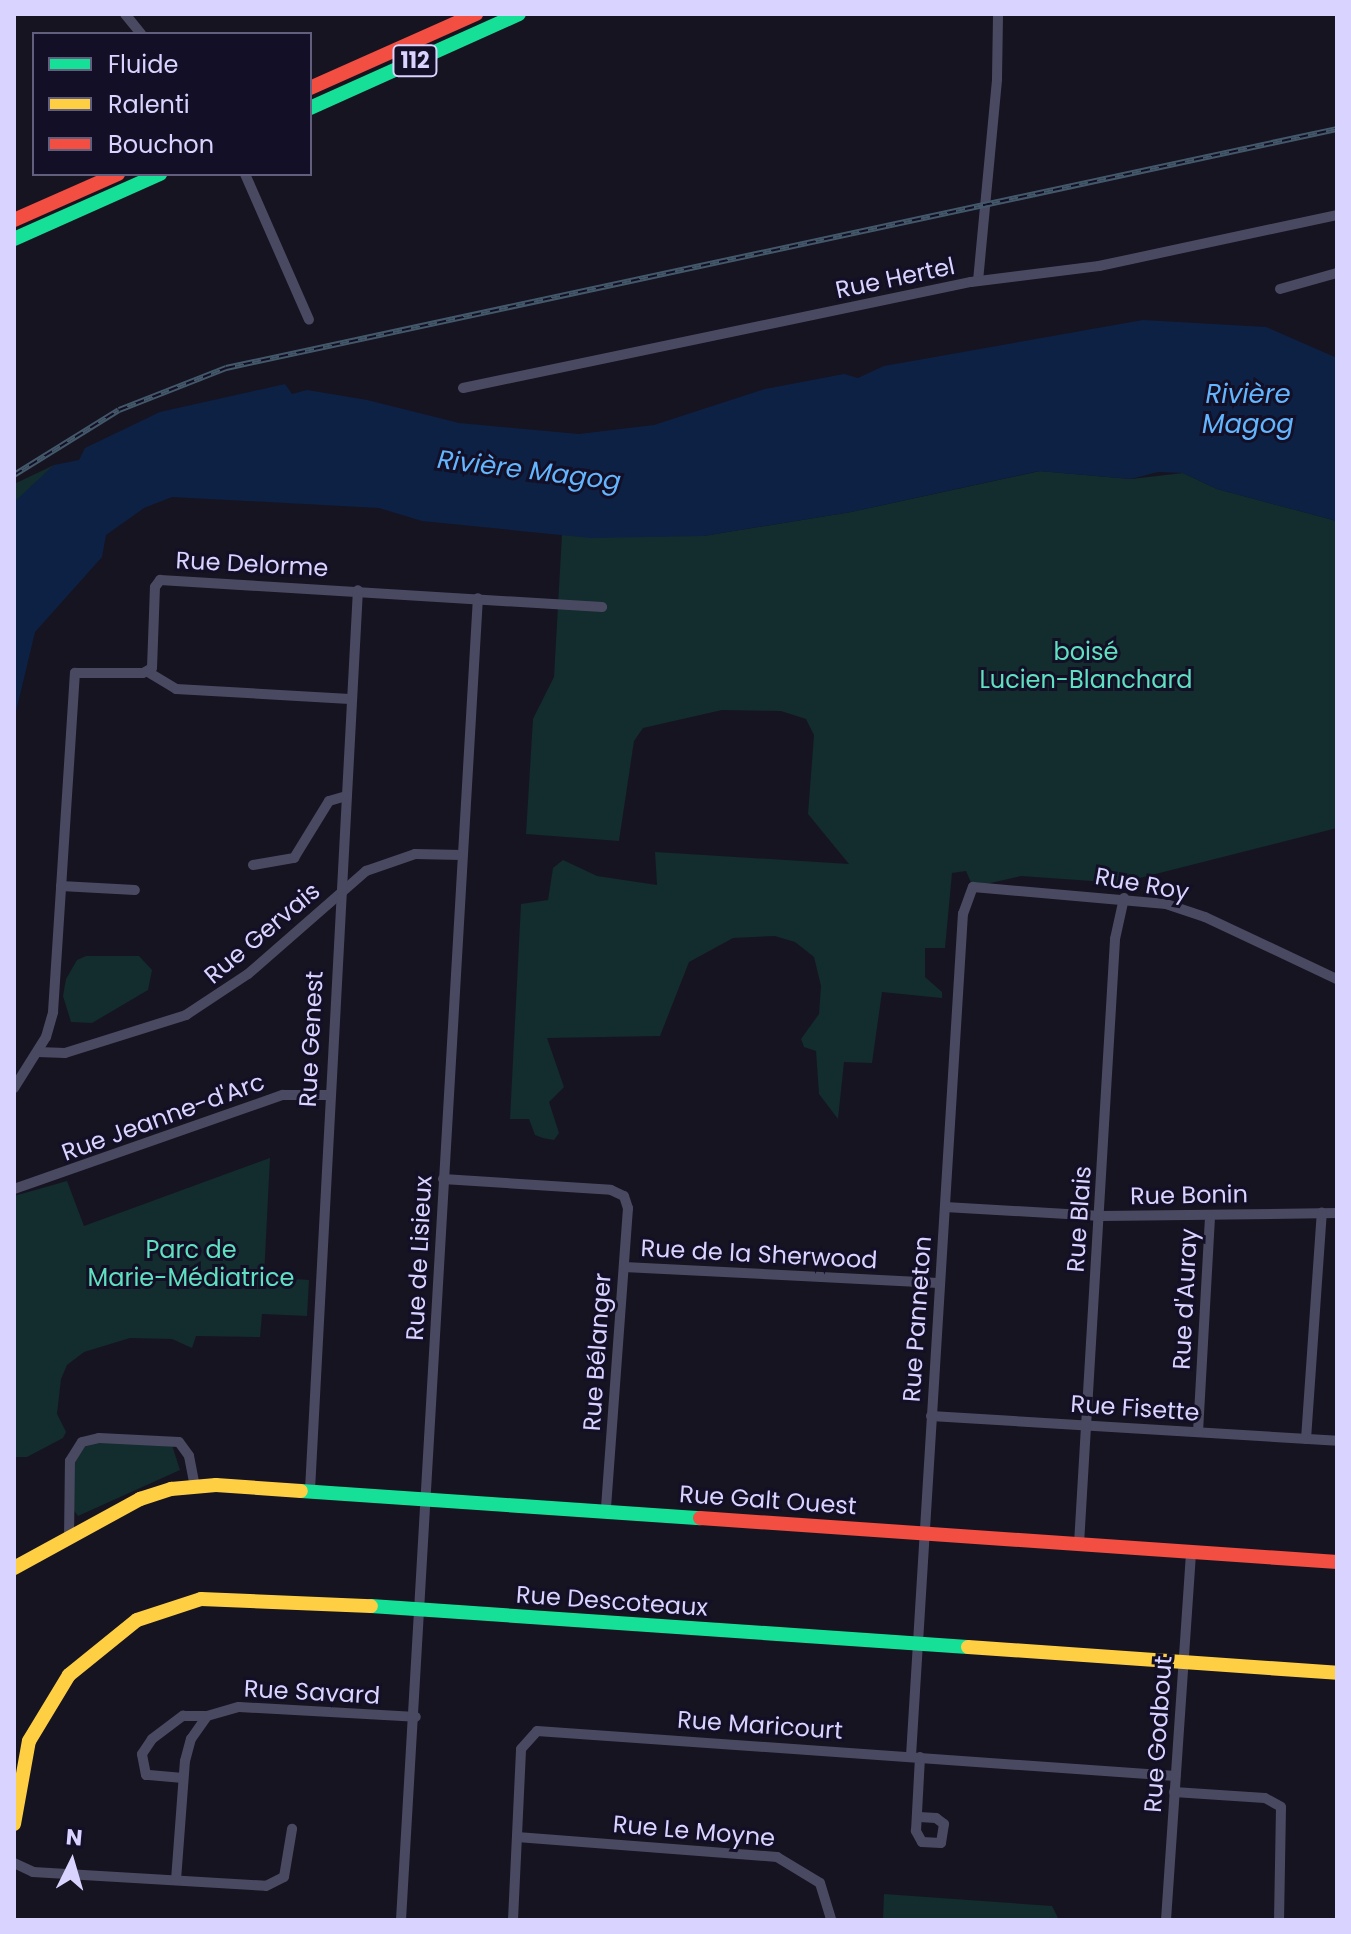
<!DOCTYPE html>
<meta charset="utf-8">
<style>
body{margin:0}
#map{position:relative;width:1351px;height:1934px;overflow:hidden;background:#161421;font-family:Poppins,sans-serif}
div>[style]{position:absolute}
.green>*{inset:0;background:#132c2d}
.water>*{inset:0;background:#0d2144}
.street>*{height:10px;margin:-5px;padding:0 5px;transform-origin:5px;border-radius:5px;background:#4a4962}
.fast>*{height:14px;margin:-7px;padding:0 7px;transform-origin:7px;border-radius:7px;background:#16e098}
.slow>*{height:14px;margin:-7px;padding:0 7px;transform-origin:7px;border-radius:7px;background:#ffcf43}
.jam>*{height:14px;margin:-7px;padding:0 7px;transform-origin:7px;border-radius:7px;background:#f24e42}
.rail>*{height:6px;margin-top:-3px;transform-origin:0;background:repeating-linear-gradient(90deg,#130f26 0 9px,#43596b 0 18px);box-sizing:border-box;border-block:2px solid #43596b}
span{translate:-50% -50%;white-space:nowrap;text-align:center;line-height:1.15;-webkit-text-stroke:6px #130f26;paint-order:stroke}
.shield-label span{padding:2px 6px;background:#130f26;border:2px solid;border-radius:6px;-webkit-text-stroke-width:0}
.shield-label{font-size:22px;color:#d9d4ff;font-weight:700}
.street-label{font-size:24px;color:#d9d4ff}
.park-label{font-size:24px;color:#5fe0c0}
.water-label{font-size:26px;color:#62b6ff;font-style:italic}
.frame{position:absolute;inset:0;border:16px solid #d9d4ff;pointer-events:none}
.legend{position:absolute;left:32px;top:32px;width:280px;height:144px;box-sizing:border-box;background:#130f26;border:2px solid #625e7d;margin:0;padding:10px 14px;list-style:none;font-size:24px;color:#d9d4ff}
.legend li{display:flex;align-items:center;gap:16px;height:40px}
.legend b{width:40px;border:2px solid #625e7d}
.north{position:absolute;left:32px;top:1822px;width:80px;height:80px;-webkit-text-stroke:6px #130f26;paint-order:stroke;rotate:5deg;font-size:22px;font-weight:700;line-height:32px;text-align:center;color:#d9d4ff}
.north::after{content:'';display:block;margin:auto;width:28px;height:36px;background:#d9d4ff;clip-path:polygon(50% 0,100% 100%,50% 72%,0 100%)}
</style>
<div id="map">
<div class="green">
<div style="clip-path:polygon(54px 465px,28px 491px,14px 502px,14px 484px)"></div>
<div style="clip-path:polygon(1040px 471px,1131px 479px,1183px 473px,1217px 489px,1337px 521px,1337px 828px,1120px 883px,1021px 876px,973px 887px,966px 871px,952px 873px,945px 948px,925px 948px,925px 977px,942px 992px,942px 998px,882px 992px,872px 1063px,844px 1062px,838px 1119px,819px 1094px,816px 1051px,804px 1047px,801px 1039px,819px 1014px,821px 986px,814px 957px,795px 942px,775px 936px,733px 938px,689px 962px,660px 1036px,547px 1038px,564px 1087px,549px 1102px,559px 1133px,554px 1140px,543px 1138px,535px 1135px,529px 1119px,510px 1119px,521px 904px,548px 900px,553px 868px,563px 860px,597px 876px,657px 885px,655px 852px,849px 864px,808px 814px,814px 735px,806px 719px,781px 711px,722px 710px,643px 728px,634px 741px,619px 841px,526px 834px,533px 719px,554px 677px,562px 534px,703px 536px,851px 512px)"></div>
<div style="clip-path:polygon(86px 956px,139px 956px,152px 970px,148px 990px,92px 1023px,71px 1022px,63px 996px,66px 979px,77px 960px)"></div>
<div style="clip-path:polygon(270px 1158px,264px 1277px,309px 1280px,307px 1316px,262px 1314px,260px 1337px,196px 1336px,192px 1348px,172px 1339px,130px 1338px,84px 1352px,67px 1365px,61px 1379px,57px 1414px,66px 1432px,63px 1438px,27px 1457px,14px 1457px,14px 1196px,67px 1181px,84px 1226px)"></div>
<div style="clip-path:polygon(99px 1441px,172px 1445px,180px 1470px,78px 1516px,72px 1508px,74px 1462px,85px 1445px)"></div>
<div style="clip-path:polygon(884px 1894px,1052px 1906px,1059px 1920px,883px 1920px)"></div>
</div>
<div class="water">
<div style="clip-path:polygon(1143px 320px,1266px 327px,1337px 358px,1337px 521px,1217px 489px,1183px 473px,1158px 472px,1131px 479px,1039px 471px,851px 512px,703px 536px,591px 538px,422px 521px,379px 508px,172px 497px,144px 508px,106px 535px,102px 557px,35px 632px,14px 720px,14px 502px,54px 465px,79px 460px,85px 448px,160px 412px,285px 384px,292px 394px,307px 390px,367px 400px,459px 423px,579px 434px,654px 425px,765px 389px,844px 374px,858px 378px,884px 366px)"></div>
</div>
<div class="street">
<div style="left:125px;top:14px;width:26px;rotate:51deg"></div>
<div style="left:245px;top:174px;width:159px;rotate:66.3deg"></div>
<div style="left:978px;top:281px;width:203px;rotate:-84.6deg"></div>
<div style="left:997px;top:79px;width:65px;rotate:-89.1deg"></div>
<div style="left:1280px;top:289px;width:59px;rotate:-15.7deg"></div>
<div style="left:463px;top:388px;width:519px;rotate:-11.79deg"></div>
<div style="left:971px;top:282px;width:129px;rotate:-7.1deg"></div>
<div style="left:1099px;top:266px;width:243px;rotate:-12.1deg"></div>
<div style="left:148px;top:672px;width:33px;rotate:31deg"></div>
<div style="left:176px;top:689px;width:174px;rotate:3.3deg"></div>
<div style="left:253px;top:865px;width:42px;rotate:-9.7deg"></div>
<div style="left:294px;top:858px;width:67px;rotate:-58.4deg"></div>
<div style="left:329px;top:801px;width:18px;rotate:-16deg"></div>
<div style="left:61px;top:886px;width:74px;rotate:3.1deg"></div>
<div style="left:38px;top:1052px;width:27px;rotate:2deg"></div>
<div style="left:65px;top:1053px;width:127px;rotate:-17.4deg"></div>
<div style="left:186px;top:1015px;width:74px;rotate:-33.5deg"></div>
<div style="left:248px;top:974px;width:157px;rotate:-41.1deg"></div>
<div style="left:366px;top:871px;width:52px;rotate:-19.1deg"></div>
<div style="left:415px;top:854px;width:47px;rotate:1.2deg"></div>
<div style="left:14px;top:1088px;width:60px;rotate:-57.9deg"></div>
<div style="left:46px;top:1037px;width:26px;rotate:-74deg"></div>
<div style="left:53px;top:1012px;width:340px;rotate:-86.3deg"></div>
<div style="left:75px;top:673px;width:68px"></div>
<div style="left:143px;top:673px;width:10px;rotate:-29deg"></div>
<div style="left:152px;top:668px;width:81px;rotate:-87.9deg"></div>
<div style="left:155px;top:587px;width:9px;rotate:-54deg"></div>
<div style="left:160px;top:580px;width:443px;rotate:3.5deg"></div>
<div style="left:443px;top:1179px;width:168px;rotate:3.7deg"></div>
<div style="left:611px;top:1190px;width:14px;rotate:25deg"></div>
<div style="left:624px;top:1196px;width:13px;rotate:72deg"></div>
<div style="left:628px;top:1208px;width:304px;rotate:94.2deg"></div>
<div style="left:14px;top:1189px;width:285px;rotate:-19.3deg"></div>
<div style="left:283px;top:1095px;width:44px"></div>
<div style="left:945px;top:1207px;width:156px;rotate:3.3deg"></div>
<div style="left:1101px;top:1216px;width:236px;rotate:-0.7deg"></div>
<div style="left:624px;top:1267px;width:315px;rotate:2.9deg"></div>
<div style="left:931px;top:1416px;width:407px;rotate:3.5deg"></div>
<div style="left:1198px;top:1432px;width:216px;rotate:-86.8deg"></div>
<div style="left:1306px;top:1439px;width:227px;rotate:-86deg"></div>
<div style="left:310px;top:1490px;width:901px;rotate:-86.95deg"></div>
<div style="left:69px;top:1539px;width:78px;rotate:-89.3deg"></div>
<div style="left:70px;top:1461px;width:22px;rotate:-58deg"></div>
<div style="left:82px;top:1442px;width:17px;rotate:-13deg"></div>
<div style="left:99px;top:1438px;width:80px;rotate:2.9deg"></div>
<div style="left:179px;top:1442px;width:17px;rotate:54deg"></div>
<div style="left:189px;top:1456px;width:31px;rotate:79deg"></div>
<div style="left:1079px;top:1544px;width:606px;rotate:-86.59deg"></div>
<div style="left:1115px;top:939px;width:42px;rotate:-77.6deg"></div>
<div style="left:911px;top:1756px;width:844px;rotate:-86.47deg"></div>
<div style="left:963px;top:914px;width:29px;rotate:-70deg"></div>
<div style="left:973px;top:887px;width:194px;rotate:5deg"></div>
<div style="left:1166px;top:904px;width:41px;rotate:18.4deg"></div>
<div style="left:1205px;top:917px;width:146px;rotate:25.2deg"></div>
<div style="left:183px;top:1778px;width:37px;rotate:-175deg"></div>
<div style="left:146px;top:1775px;width:21px;rotate:-101deg"></div>
<div style="left:142px;top:1754px;width:18px;rotate:-56deg"></div>
<div style="left:152px;top:1739px;width:39px;rotate:-37deg"></div>
<div style="left:183px;top:1716px;width:24px"></div>
<div style="left:1174px;top:1792px;width:91px;rotate:3.8deg"></div>
<div style="left:1265px;top:1798px;width:18px;rotate:29deg"></div>
<div style="left:1281px;top:1807px;width:113px;rotate:91deg"></div>
<div style="left:919px;top:1817px;width:17px;rotate:3deg"></div>
<div style="left:936px;top:1818px;width:10px;rotate:37deg"></div>
<div style="left:944px;top:1824px;width:19px;rotate:99deg"></div>
<div style="left:941px;top:1843px;width:19px;rotate:-177deg"></div>
<div style="left:922px;top:1842px;width:13px;rotate:-119deg"></div>
<div style="left:916px;top:1831px;width:74px;rotate:-86.9deg"></div>
<div style="left:517px;top:1837px;width:261px;rotate:4.4deg"></div>
<div style="left:777px;top:1857px;width:50px;rotate:31.2deg"></div>
<div style="left:820px;top:1883px;width:39px;rotate:73deg"></div>
<div style="left:14px;top:1863px;width:21px;rotate:25deg"></div>
<div style="left:33px;top:1872px;width:233px;rotate:3.4deg"></div>
<div style="left:266px;top:1886px;width:20px;rotate:-27deg"></div>
<div style="left:284px;top:1877px;width:49px;rotate:-80.5deg"></div>
<div style="left:176px;top:1880px;width:119px;rotate:-85.7deg"></div>
<div style="left:185px;top:1761px;width:23px;rotate:-75deg"></div>
<div style="left:191px;top:1739px;width:28px;rotate:-55deg"></div>
<div style="left:207px;top:1716px;width:33px;rotate:-16deg"></div>
<div style="left:239px;top:1707px;width:177px;rotate:3.2deg"></div>
<div style="left:401px;top:1920px;width:1324px;rotate:-86.67deg"></div>
<div style="left:513px;top:1920px;width:171px;rotate:-87.3deg"></div>
<div style="left:521px;top:1749px;width:24px;rotate:-48deg"></div>
<div style="left:537px;top:1731px;width:640px;rotate:4.03deg"></div>
<div style="left:1166px;top:1920px;width:370px;rotate:-86.1deg"></div>
</div>
<div class="fast">
<div style="left:310px;top:108px;width:229px;rotate:-24.2deg"></div>
<div style="left:14px;top:239px;width:160px;rotate:-24deg"></div>
<div style="left:301px;top:1491px;width:400px;rotate:3.9deg"></div>
<div style="left:371px;top:1606px;width:598px;rotate:3.93deg"></div>
</div>
<div class="slow">
<div style="left:14px;top:1568px;width:144px;rotate:-28.7deg"></div>
<div style="left:140px;top:1499px;width:33px;rotate:-18deg"></div>
<div style="left:171px;top:1489px;width:45px;rotate:-5.1deg"></div>
<div style="left:216px;top:1485px;width:85px;rotate:4deg"></div>
<div style="left:968px;top:1647px;width:370px;rotate:4deg"></div>
<div style="left:14px;top:1824px;width:84px;rotate:-79.8deg"></div>
<div style="left:29px;top:1741px;width:77px;rotate:-58.8deg"></div>
<div style="left:69px;top:1675px;width:87px;rotate:-39deg"></div>
<div style="left:137px;top:1620px;width:67px;rotate:-18.2deg"></div>
<div style="left:201px;top:1599px;width:170px;rotate:2.4deg"></div>
</div>
<div class="jam">
<div style="left:310px;top:88px;width:182px;rotate:-24deg"></div>
<div style="left:14px;top:220px;width:114px;rotate:-23.9deg"></div>
<div style="left:700px;top:1518px;width:639px;rotate:3.95deg"></div>
</div>
<div class="rail">
<div style="left:14px;top:475px;width:123px;rotate:-31.8deg"></div>
<div style="left:119px;top:410px;width:115px;rotate:-21.4deg"></div>
<div style="left:226px;top:368px;width:1136px;rotate:-12.14deg"></div>
</div>
<div class="shield-label">
<span style="left:415px;top:61px">112</span>
</div>
<div class="street-label">
<span style="left:895px;top:278px;rotate:-12deg">Rue Hertel</span>
<span style="left:252px;top:564px;rotate:3deg">Rue Delorme</span>
<span style="left:1142px;top:884px;rotate:10deg">Rue Roy</span>
<span style="left:262px;top:933px;rotate:-40deg">Rue Gervais</span>
<span style="left:311px;top:1039px;rotate:-87deg">Rue Genest</span>
<span style="left:163px;top:1117px;rotate:-20deg">Rue Jeanne-d'Arc</span>
<span style="left:1189px;top:1195px;rotate:-1deg">Rue Bonin</span>
<span style="left:1079px;top:1219px;rotate:-86deg">Rue Blais</span>
<span style="left:759px;top:1254px;rotate:3deg">Rue de la Sherwood</span>
<span style="left:419px;top:1258px;rotate:-87deg">Rue de Lisieux</span>
<span style="left:1185px;top:1299px;rotate:-87deg">Rue d'Auray</span>
<span style="left:917px;top:1319px;rotate:-86deg">Rue Panneton</span>
<span style="left:597px;top:1352px;rotate:-86deg">Rue Bélanger</span>
<span style="left:1135px;top:1408px;rotate:4deg">Rue Fisette</span>
<span style="left:768px;top:1500px;rotate:4deg">Rue Galt Ouest</span>
<span style="left:612px;top:1601px;rotate:4deg">Rue Descoteaux</span>
<span style="left:312px;top:1692px;rotate:3deg">Rue Savard</span>
<span style="left:760px;top:1725px;rotate:4deg">Rue Maricourt</span>
<span style="left:1158px;top:1734px;rotate:-86deg">Rue Godbout</span>
<span style="left:694px;top:1831px;rotate:5deg">Rue Le Moyne</span>
</div>
<div class="park-label">
<span style="left:1086px;top:666px">boisé<br>Lucien-Blanchard</span>
<span style="left:191px;top:1264px">Parc de<br>Marie-Médiatrice</span>
</div>
<div class="water-label">
<span style="left:1248px;top:410px">Rivière<br>Magog</span>
<span style="left:529px;top:471px;rotate:7deg">Rivière Magog</span>
</div>
<div class="frame"></div>
<ul class="legend">
<li><b style="height:10px;background:#16e098"></b>Fluide</li>
<li><b style="height:10px;background:#ffcf43"></b>Ralenti</li>
<li><b style="height:10px;background:#f24e42"></b>Bouchon</li>
</ul>
<div class="north">N</div>
</div>
